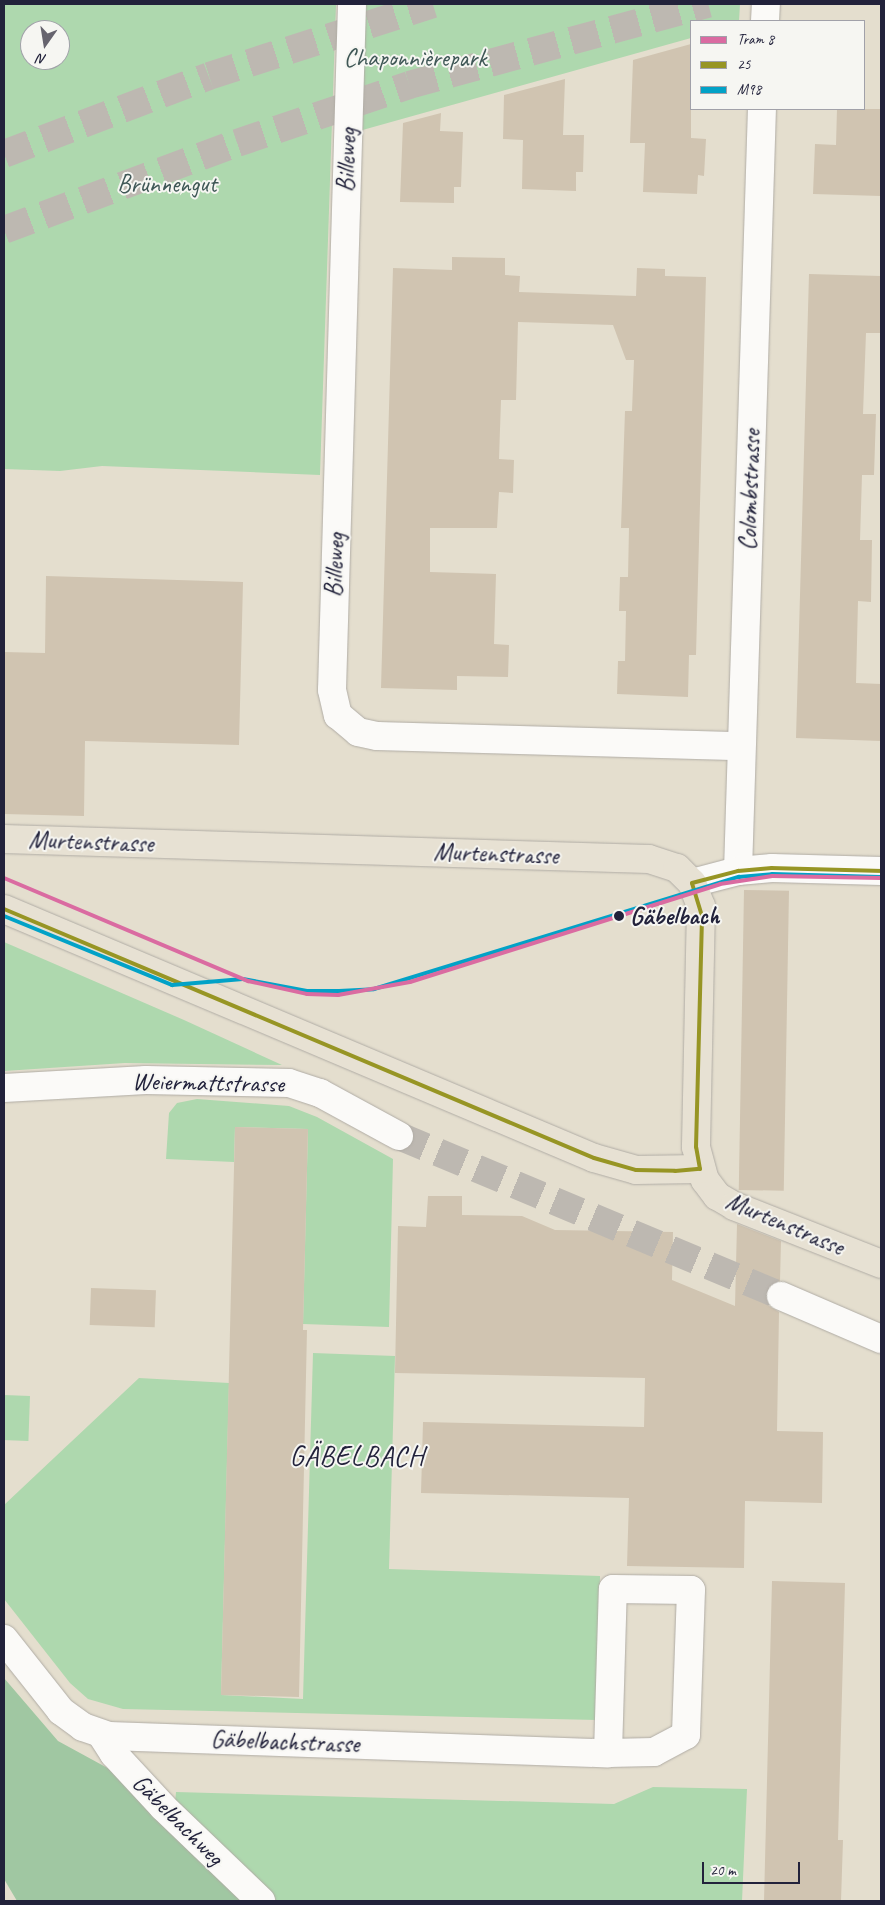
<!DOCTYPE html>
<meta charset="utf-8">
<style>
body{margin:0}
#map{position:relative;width:885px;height:1905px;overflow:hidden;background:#e4dece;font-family:Caveat,sans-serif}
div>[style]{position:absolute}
.green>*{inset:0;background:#aed8ae;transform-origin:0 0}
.forest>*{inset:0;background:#a0c7a2}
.building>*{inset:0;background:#d0c4b1;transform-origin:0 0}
.minor-tunnel>*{height:28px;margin-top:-14px;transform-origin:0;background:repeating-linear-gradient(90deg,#bdb8b1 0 28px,transparent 0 42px)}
.highway-tunnel>*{height:28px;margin-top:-14px;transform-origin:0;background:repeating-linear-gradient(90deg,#bdb8b1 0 28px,transparent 0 42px)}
.roads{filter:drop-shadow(0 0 1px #b0aca5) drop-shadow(0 0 1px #b0aca5)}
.minor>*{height:28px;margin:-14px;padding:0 14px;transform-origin:14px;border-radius:14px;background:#fbfaf8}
.major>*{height:28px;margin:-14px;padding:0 14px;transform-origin:14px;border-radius:14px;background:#e7e1d3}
.bus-1>*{height:4px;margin:-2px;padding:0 2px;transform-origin:2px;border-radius:2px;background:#979524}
.bus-2>*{height:4px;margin:-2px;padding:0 2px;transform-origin:2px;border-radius:2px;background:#02a2c7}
.tram-1>*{height:4px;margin:-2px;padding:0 2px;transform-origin:2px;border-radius:2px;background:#da6ba1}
.dots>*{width:14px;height:14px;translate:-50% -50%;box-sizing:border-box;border:2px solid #f6f6f2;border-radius:50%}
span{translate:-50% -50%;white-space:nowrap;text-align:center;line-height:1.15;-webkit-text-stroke:4px #f6f6f2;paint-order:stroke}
.park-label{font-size:25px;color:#3f5756}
.street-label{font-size:25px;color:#22223b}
.stop-label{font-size:25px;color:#22223b;font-weight:700}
.left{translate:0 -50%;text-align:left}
.quarter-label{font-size:28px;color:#22223b;letter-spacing:1px}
.frame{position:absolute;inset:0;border:5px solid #22223b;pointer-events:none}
.legend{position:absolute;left:690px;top:20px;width:175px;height:90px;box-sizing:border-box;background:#f6f6f2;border:1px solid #a1a1a9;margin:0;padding:6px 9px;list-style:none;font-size:15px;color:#22223b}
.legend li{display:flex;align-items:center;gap:10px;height:25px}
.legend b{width:25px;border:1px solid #a1a1a9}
.north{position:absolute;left:20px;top:20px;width:50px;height:50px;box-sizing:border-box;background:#f6f6f2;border:1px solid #a1a1a9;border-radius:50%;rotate:193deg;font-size:14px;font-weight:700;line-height:20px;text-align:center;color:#22223b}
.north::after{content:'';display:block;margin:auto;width:18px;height:22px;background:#66646e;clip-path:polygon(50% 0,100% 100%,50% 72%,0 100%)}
.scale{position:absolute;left:702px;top:1862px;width:98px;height:22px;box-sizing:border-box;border:2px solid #22223b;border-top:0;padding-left:6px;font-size:15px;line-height:18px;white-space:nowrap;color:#22223b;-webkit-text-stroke:4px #f6f6f2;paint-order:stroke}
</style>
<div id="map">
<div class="green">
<div style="clip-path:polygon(evenodd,4px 4px,336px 4px,320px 475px,102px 466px,60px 471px,4px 469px,4px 4px,30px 30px,60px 30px,60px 60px,30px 60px,30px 30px)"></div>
<div style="clip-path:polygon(362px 4px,740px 4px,739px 21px,691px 21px,691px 38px,359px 131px)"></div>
<div style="clip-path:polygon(4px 942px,184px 1020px,282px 1065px,125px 1063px,4px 1071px)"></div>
<div style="clip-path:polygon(197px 1099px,289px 1106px,317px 1117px,393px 1159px,389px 1327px,303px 1324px,308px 1129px,235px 1127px,234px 1162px,166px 1159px,169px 1113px,177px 1103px)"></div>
<div style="clip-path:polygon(313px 1353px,395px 1356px,389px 1569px,600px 1576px,597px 1720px,123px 1709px,88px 1699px,70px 1683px,4px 1599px,4px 1505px,139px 1378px,229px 1383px,221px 1695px,303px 1699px)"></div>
<div style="left:4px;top:1395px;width:26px;height:45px;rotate:2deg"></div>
<div style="clip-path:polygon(653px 1787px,747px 1789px,742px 1901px,277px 1901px,175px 1803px,176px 1792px,614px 1804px)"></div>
</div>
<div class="forest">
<div style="clip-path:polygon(4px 1678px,58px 1741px,113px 1771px,244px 1901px,17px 1901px,4px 1879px)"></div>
</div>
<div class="building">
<div style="clip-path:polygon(691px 44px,691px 138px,706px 139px,704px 176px,698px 175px,697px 194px,643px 192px,645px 143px,630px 143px,633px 60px)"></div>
<div style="clip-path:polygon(565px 79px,563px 135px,584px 135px,583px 172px,576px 172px,576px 191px,522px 189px,523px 140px,503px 139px,504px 95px)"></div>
<div style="clip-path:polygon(837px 109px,881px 109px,881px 196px,813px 194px,815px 144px,836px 145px)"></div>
<div style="clip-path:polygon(441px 113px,440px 131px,463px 132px,461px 187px,454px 187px,454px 203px,400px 202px,403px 123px)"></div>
<div style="clip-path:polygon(452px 257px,505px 258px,505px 275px,520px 276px,519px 292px,636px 296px,637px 268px,665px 269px,665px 276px,706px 277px,696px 655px,689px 655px,688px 697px,617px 694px,618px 661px,625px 661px,626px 611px,619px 611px,620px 577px,628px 577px,629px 528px,621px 528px,625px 411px,632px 411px,634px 360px,626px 360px,613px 325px,518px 322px,516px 400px,501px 400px,499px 459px,514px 460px,513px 493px,499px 492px,497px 528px,430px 528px,430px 572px,496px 574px,494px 644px,509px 645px,508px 677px,457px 676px,457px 690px,381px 688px,393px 268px,452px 270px)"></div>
<div style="clip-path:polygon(809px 274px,881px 276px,881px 333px,866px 333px,863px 414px,876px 414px,874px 475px,862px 475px,860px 540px,872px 540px,871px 602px,858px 601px,856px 683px,881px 684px,881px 741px,796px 738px)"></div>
<div style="clip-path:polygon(46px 576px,243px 582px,239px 745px,85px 741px,84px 816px,4px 814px,4px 652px,45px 653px)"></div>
<div style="left:744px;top:890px;width:45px;height:300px;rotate:1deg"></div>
<div style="clip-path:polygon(235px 1127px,308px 1129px,303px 1330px,307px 1330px,299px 1697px,221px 1695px)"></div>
<div style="clip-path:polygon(428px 1196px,462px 1196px,462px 1215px,522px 1216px,555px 1230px,673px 1232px,672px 1280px,735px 1306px,737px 1224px,781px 1241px,780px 1281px,771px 1284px,765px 1297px,769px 1306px,779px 1312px,777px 1431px,823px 1432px,822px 1503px,745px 1501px,744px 1568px,627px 1566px,629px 1498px,421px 1493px,423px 1422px,644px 1427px,645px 1378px,395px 1373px,398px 1226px,426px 1227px)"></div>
<div style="left:91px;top:1288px;width:65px;height:37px;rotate:2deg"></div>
<div style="clip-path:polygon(772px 1581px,845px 1583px,838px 1840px,843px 1840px,841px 1901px,764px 1901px)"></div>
</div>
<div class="minor-tunnel">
<div style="left:399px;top:1136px;width:414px;rotate:22.7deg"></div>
</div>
<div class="highway-tunnel">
<div style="left:4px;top:154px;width:219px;rotate:-20.8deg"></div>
<div style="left:209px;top:76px;width:235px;rotate:-17.8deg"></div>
<div style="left:4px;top:230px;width:249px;rotate:-20.5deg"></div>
<div style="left:237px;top:143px;width:182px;rotate:-18.6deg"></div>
<div style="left:409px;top:85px;width:310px;rotate:-15.2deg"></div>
</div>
<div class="roads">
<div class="minor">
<div style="left:352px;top:4px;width:686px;rotate:91.67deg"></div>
<div style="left:332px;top:690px;width:26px;rotate:77deg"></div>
<div style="left:338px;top:715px;width:26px;rotate:40deg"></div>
<div style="left:358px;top:732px;width:19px;rotate:12deg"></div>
<div style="left:377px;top:736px;width:364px;rotate:1.6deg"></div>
<div style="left:765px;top:21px;width:17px;rotate:-87deg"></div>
<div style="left:738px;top:871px;width:762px;rotate:-88.2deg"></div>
<div style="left:692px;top:883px;width:48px;rotate:-14.6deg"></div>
<div style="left:738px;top:871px;width:34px;rotate:-5deg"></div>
<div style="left:772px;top:868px;width:109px;rotate:1.6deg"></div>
<div style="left:4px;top:1088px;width:142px;rotate:-3.2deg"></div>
<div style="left:146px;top:1080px;width:143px;rotate:1.2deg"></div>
<div style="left:289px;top:1083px;width:33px;rotate:18deg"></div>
<div style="left:320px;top:1093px;width:90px;rotate:28.6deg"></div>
<div style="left:781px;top:1296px;width:109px;rotate:23.3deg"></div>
<div style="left:613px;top:1589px;width:78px;rotate:0.7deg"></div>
<div style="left:691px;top:1590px;width:145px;rotate:92deg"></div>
<div style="left:686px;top:1735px;width:36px;rotate:152deg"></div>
<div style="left:654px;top:1752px;width:46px;rotate:178.8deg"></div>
<div style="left:608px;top:1753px;width:164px;rotate:-88.3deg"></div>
<div style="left:4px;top:1639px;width:92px;rotate:51.6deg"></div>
<div style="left:61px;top:1711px;width:27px;rotate:36deg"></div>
<div style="left:83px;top:1727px;width:28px;rotate:19deg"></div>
<div style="left:109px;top:1736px;width:499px;rotate:2deg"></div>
<div style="left:101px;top:1734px;width:24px;rotate:57deg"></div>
<div style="left:114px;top:1754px;width:72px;rotate:47.2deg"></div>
<div style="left:163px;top:1807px;width:136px;rotate:43.8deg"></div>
</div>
<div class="major">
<div style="left:4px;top:839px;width:645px;rotate:1.78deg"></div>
<div style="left:649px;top:859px;width:29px;rotate:18deg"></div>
<div style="left:677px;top:868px;width:21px;rotate:45deg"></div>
<div style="left:692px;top:883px;width:25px;rotate:69deg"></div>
<div style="left:701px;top:906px;width:241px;rotate:91.2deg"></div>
<div style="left:696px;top:1147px;width:34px;rotate:75deg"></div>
<div style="left:705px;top:1180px;width:20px;rotate:53deg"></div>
<div style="left:717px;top:1196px;width:20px;rotate:30deg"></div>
<div style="left:734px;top:1206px;width:158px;rotate:21.5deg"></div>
<div style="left:4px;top:909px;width:640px;rotate:22.88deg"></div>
<div style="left:594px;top:1158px;width:44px;rotate:15.9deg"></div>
<div style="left:636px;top:1170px;width:64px;rotate:-0.9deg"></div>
</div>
</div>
<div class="bus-1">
<div style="left:4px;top:909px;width:640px;rotate:22.88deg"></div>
<div style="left:594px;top:1158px;width:44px;rotate:15.9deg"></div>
<div style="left:636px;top:1170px;width:39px;rotate:1deg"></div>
<div style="left:675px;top:1171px;width:25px;rotate:-5deg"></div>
<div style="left:700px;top:1169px;width:22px;rotate:-100deg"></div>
<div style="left:696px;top:1147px;width:231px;rotate:-88.5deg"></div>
<div style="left:702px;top:916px;width:34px;rotate:-107deg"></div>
<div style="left:692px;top:883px;width:48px;rotate:-14.6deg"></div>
<div style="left:738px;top:871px;width:34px;rotate:-5deg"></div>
<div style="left:772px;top:868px;width:109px;rotate:1.6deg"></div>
</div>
<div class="bus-2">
<div style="left:4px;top:916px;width:182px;rotate:22.3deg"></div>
<div style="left:172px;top:985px;width:71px;rotate:-4.8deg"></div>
<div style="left:243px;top:979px;width:65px;rotate:10.6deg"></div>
<div style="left:307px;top:991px;width:32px"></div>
<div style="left:339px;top:991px;width:35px;rotate:-3deg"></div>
<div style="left:374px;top:989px;width:382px;rotate:-17.1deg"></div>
<div style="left:739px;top:877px;width:33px;rotate:-5deg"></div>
<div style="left:772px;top:874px;width:109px;rotate:1.6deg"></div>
</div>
<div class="tram-1">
<div style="left:4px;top:878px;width:265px;rotate:22.9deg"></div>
<div style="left:248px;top:981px;width:60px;rotate:12.4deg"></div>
<div style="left:307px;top:994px;width:31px;rotate:2deg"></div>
<div style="left:338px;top:995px;width:73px;rotate:-10.2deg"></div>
<div style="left:410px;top:982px;width:325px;rotate:-17.5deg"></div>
<div style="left:720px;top:884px;width:53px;rotate:-8.7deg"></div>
<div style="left:772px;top:876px;width:109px;rotate:1.1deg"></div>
</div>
<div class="dots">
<div style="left:619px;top:916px;background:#22223b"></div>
</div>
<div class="park-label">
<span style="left:415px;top:58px">Chaponnièrepark</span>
<span style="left:167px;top:184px">Brünnengut</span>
</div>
<div class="street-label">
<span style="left:347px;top:160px;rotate:-88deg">Billeweg</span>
<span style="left:750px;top:490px;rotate:-88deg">Colombstrasse</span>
<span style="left:335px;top:565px;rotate:-88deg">Billeweg</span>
<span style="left:91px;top:842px;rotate:2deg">Murtenstrasse</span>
<span style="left:496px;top:854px;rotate:2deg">Murtenstrasse</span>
<span style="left:208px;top:1083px;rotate:1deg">Weiermattstrasse</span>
<span style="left:785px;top:1224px;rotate:23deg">Murtenstrasse</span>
<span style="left:285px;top:1742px;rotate:2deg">Gäbelbachstrasse</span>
<span style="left:178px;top:1820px;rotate:45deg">Gäbelbachweg</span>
</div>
<div class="stop-label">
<span class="left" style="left:630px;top:916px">Gäbelbach</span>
</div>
<div class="quarter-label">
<span style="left:357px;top:1456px">GÄBELBACH</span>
</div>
<div class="frame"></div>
<ul class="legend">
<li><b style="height:6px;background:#da6ba1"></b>Tram 8</li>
<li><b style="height:6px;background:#979524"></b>25</li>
<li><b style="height:6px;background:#02a2c7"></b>M98</li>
</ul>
<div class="north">N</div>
<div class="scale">20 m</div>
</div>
